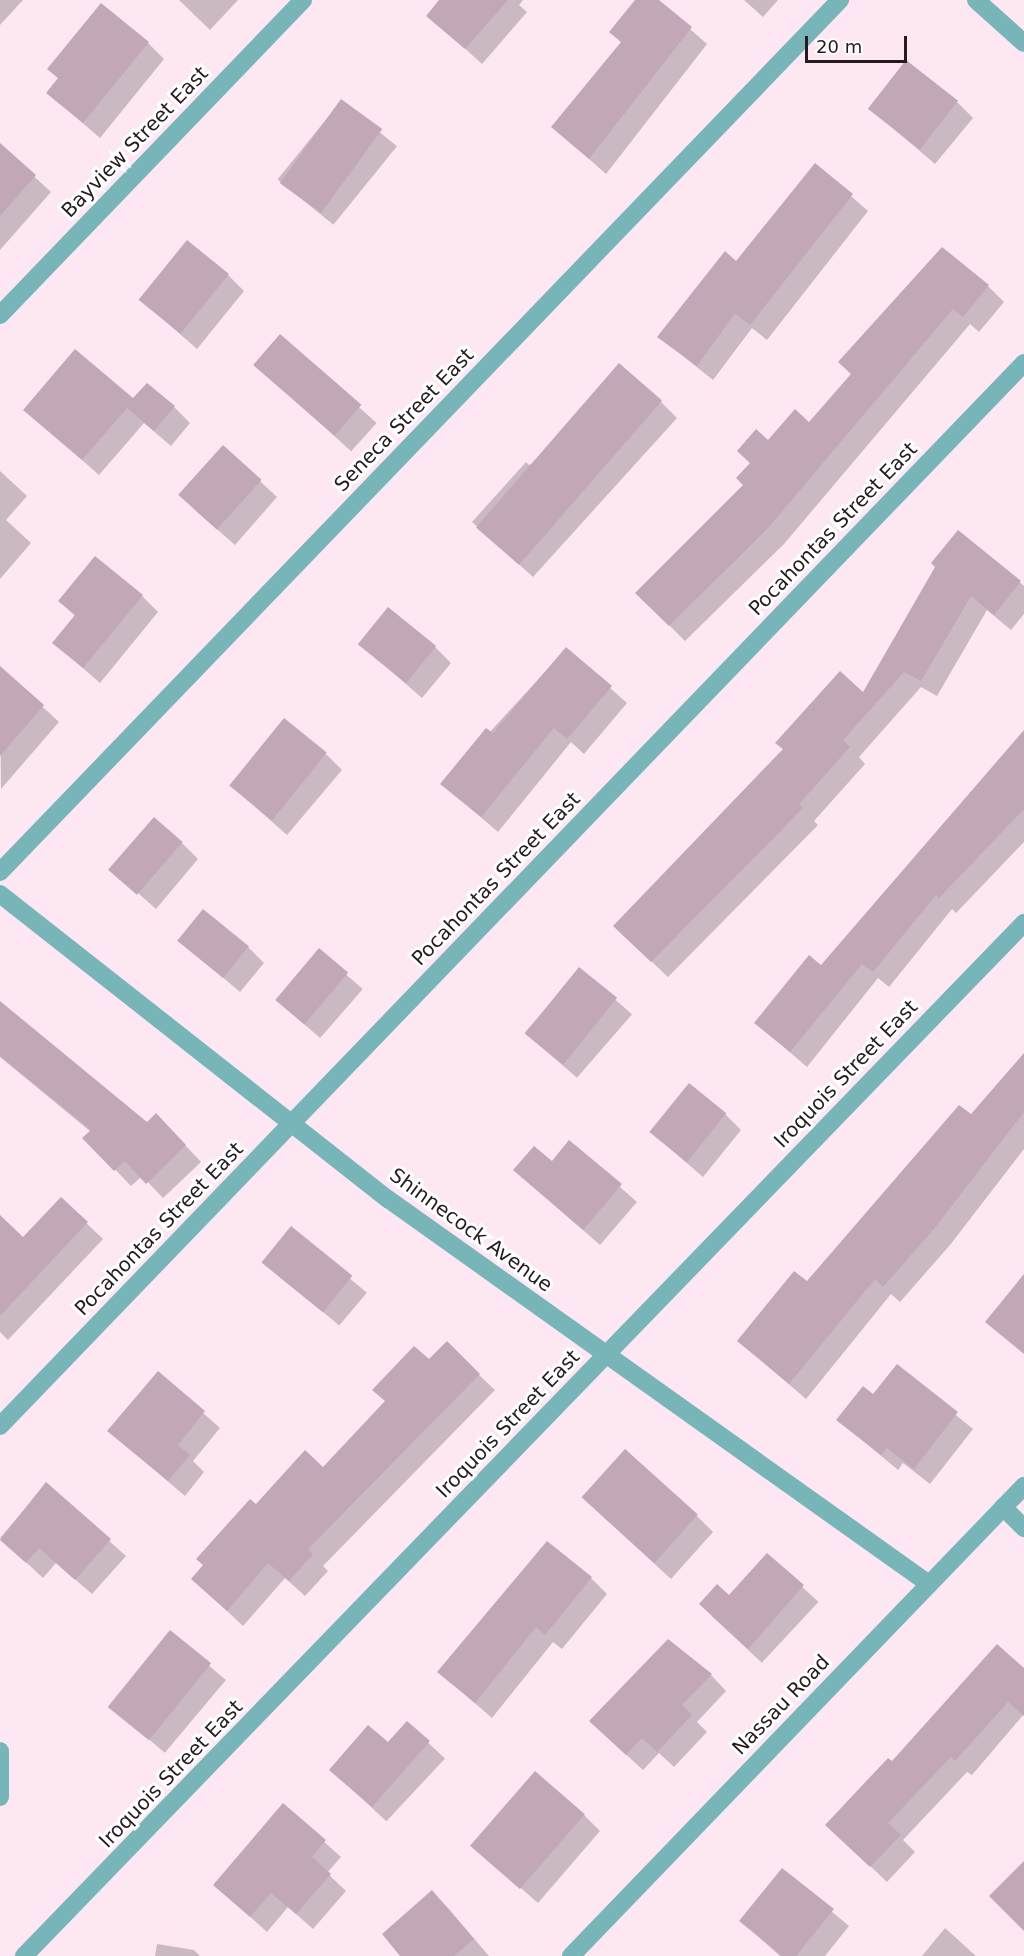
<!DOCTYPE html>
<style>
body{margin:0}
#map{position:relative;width:1024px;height:1956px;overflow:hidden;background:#fde7f3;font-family:"DejaVu Sans",sans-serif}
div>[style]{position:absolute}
.shadow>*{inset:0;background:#0003;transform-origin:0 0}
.building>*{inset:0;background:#c2a8b6;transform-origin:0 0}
.minor>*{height:18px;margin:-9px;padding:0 9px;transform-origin:9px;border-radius:9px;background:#77b5b8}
span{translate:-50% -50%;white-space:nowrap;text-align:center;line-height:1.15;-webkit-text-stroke:6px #fff;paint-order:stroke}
.street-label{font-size:20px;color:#251b20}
.scale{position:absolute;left:805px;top:36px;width:102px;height:27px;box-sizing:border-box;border:3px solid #251b20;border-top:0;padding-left:8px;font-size:18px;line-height:21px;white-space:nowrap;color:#251b20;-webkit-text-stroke:4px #fff;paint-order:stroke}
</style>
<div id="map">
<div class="shadow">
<div style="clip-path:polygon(0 0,23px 0,0 25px)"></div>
<div style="clip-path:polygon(179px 0,238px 0,210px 30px)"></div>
<div style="clip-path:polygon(441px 0,523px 0,519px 5px,527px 12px,482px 64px,428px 15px)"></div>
<div style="clip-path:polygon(637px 0,657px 0,707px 44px,606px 174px,553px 127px,622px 43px)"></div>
<div style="clip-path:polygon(744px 0,778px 0,763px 17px)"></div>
<div style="clip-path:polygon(148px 43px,164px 59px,100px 138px,48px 93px,59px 79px,49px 69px)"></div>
<div style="left:341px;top:101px;width:72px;height:101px;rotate:39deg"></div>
<div style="clip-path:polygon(957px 102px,973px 118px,935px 164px,869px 108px)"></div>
<div style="clip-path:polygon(0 145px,51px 192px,0 250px)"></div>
<div style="clip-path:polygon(815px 165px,868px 211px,767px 340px,752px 328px,713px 380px,659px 337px,736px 263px)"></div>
<div style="clip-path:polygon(228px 275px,244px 291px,197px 349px,140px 299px)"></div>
<div style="clip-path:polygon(988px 286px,1004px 302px,979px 332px,970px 324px,784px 544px,685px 641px,637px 593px,745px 486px,768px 442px,809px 424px,852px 375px)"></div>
<div style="left:280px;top:336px;width:130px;height:38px;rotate:42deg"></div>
<div style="clip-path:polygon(134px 400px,174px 407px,190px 423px,171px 446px,144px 423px,99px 475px,25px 410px)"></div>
<div style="clip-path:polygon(661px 402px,677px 418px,533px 577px,472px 522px,526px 462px,529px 465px)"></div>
<div style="clip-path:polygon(223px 447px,277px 497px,235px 545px,196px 511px)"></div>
<div style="clip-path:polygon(0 471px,27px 496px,6px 520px,31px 543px,0 579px)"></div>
<div style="clip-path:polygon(958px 532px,1024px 586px,1024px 614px,1011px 630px,987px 610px,937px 696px,921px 687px,859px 757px,865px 764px,814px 821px,818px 825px,668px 977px,631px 942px,863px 694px)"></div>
<div style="clip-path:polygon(142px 596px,158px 612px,100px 683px,54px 643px,76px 617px,60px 601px)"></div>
<div style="clip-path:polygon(360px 644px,435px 647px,451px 663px,422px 698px)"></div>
<div style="clip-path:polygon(566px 649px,627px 703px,584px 754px,571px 742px,498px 832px,442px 784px)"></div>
<div style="clip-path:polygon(6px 673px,59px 722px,1px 789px,0 679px)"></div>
<div style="clip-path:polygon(1024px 732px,1024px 842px,956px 913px,952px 909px,889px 987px,878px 978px,807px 1067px,756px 1023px,821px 967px)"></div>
<div style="clip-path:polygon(326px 754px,342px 770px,287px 835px,230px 785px)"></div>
<div style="clip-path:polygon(182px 843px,198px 859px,156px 909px,112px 870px)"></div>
<div style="clip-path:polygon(180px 941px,248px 947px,264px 963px,240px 992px)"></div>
<div style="left:319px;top:951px;width:58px;height:65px;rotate:41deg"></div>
<div style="left:580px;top:969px;width:69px;height:84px;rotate:41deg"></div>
<div style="clip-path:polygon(0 1003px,147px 1124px,172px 1131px,201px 1162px,163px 1198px,142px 1176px,131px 1186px,85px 1138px,91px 1132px,0 1057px)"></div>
<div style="clip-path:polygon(1024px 1054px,1024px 1149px,950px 1245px,900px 1302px,891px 1294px,806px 1399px,739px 1341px,807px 1283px,971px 1116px)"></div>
<div style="clip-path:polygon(725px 1114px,741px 1130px,703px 1177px,651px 1132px)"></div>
<div style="clip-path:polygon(569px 1142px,637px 1202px,600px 1245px,515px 1170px,552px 1163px)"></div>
<div style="clip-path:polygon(61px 1199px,103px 1239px,8px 1340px,0 1332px,0 1217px,23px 1239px)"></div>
<div style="left:291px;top:1229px;width:99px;height:43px;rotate:40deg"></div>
<div style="clip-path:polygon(429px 1361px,479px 1375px,495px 1390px,323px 1566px,328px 1571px,305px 1596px,285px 1578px,243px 1626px,193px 1579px,256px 1506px,323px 1469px)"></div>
<div style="clip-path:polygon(897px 1367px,973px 1429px,930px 1484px,903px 1463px,898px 1470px,838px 1420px,874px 1396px)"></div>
<div style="clip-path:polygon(158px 1373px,220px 1428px,193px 1461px,204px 1472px,185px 1496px,109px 1431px)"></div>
<div style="clip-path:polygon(46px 1484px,126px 1556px,92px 1594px,56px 1563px,43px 1578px,0 1538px)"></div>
<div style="clip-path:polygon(599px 1513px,697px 1516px,713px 1532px,671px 1579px)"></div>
<div style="left:768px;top:1555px;width:69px;height:83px;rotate:43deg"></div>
<div style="clip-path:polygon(591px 1578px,607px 1594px,562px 1649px,553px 1642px,492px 1718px,439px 1672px)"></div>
<div style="left:170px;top:1633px;width:73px;height:95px;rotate:40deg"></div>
<div style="clip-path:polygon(1024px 1670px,1024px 1714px,972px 1775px,967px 1772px,903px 1840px,915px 1852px,887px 1882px,843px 1840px,892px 1763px)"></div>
<div style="clip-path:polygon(711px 1675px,726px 1691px,697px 1722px,707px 1732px,674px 1767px,659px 1753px,643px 1770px,607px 1737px)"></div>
<div style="left:407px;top:1723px;width:52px;height:86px;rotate:43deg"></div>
<div style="clip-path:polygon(283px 1805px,341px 1857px,327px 1873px,346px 1891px,313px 1929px,288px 1907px,267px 1932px,215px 1885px)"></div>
<div style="clip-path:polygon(584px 1815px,600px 1831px,538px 1903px,473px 1846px)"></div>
<div style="clip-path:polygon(782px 1870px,849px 1926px,825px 1956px,780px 1956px,741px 1921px)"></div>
<div style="clip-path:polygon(432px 1892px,448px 1908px,489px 1956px,402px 1956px)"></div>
<div style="clip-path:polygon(945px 1928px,976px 1956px,922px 1956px)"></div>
<div style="clip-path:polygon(157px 1944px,194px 1950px,200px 1956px,155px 1956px)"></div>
</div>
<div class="building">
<div style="clip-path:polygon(439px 0,508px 0,465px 49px,426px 16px)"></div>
<div style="clip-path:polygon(635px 0,659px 0,692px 27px,589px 159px,551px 127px,621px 42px,609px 32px)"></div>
<div style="clip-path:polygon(101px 3px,149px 42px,83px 123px,46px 93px,58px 78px,47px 69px)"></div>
<div style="left:906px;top:60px;width:66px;height:62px;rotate:38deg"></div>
<div style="left:341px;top:99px;width:51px;height:104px;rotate:36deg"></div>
<div style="clip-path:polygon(0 143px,36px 175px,0 216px)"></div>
<div style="clip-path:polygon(815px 163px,853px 194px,750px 325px,735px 313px,697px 366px,657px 337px,725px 251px,736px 261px)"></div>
<div style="left:187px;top:240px;width:54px;height:77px;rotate:39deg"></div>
<div style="clip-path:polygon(942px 247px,989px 285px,963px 317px,953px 309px,768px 528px,669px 626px,635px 593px,743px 485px,736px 478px,750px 463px,737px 451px,756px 429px,768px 440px,795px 409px,809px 422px,851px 374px,838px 362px)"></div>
<div style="left:280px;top:334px;width:108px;height:41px;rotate:41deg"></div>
<div style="clip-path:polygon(75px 349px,133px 398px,147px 383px,175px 406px,154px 431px,127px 408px,82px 460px,23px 410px)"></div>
<div style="left:619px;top:363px;width:57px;height:218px;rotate:41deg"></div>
<div style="left:223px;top:445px;width:52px;height:67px;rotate:42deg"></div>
<div style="clip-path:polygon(958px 530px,1021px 581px,994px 615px,971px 596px,921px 681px,904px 672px,843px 740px,850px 747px,799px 804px,803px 808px,651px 962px,613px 926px,783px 749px,775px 743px,840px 671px,863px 692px,935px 567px,931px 563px)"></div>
<div style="clip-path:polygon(95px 556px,143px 595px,83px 668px,52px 643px,75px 615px,58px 601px)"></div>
<div style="left:388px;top:607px;width:62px;height:48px;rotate:39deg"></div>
<div style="clip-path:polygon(566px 647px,612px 686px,567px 739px,554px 728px,481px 817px,440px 784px,486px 728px,493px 733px)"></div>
<div style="clip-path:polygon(0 666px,44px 705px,0 756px)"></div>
<div style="left:284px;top:718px;width:55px;height:87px;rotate:39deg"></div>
<div style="clip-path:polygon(1024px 730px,1024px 809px,939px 898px,936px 895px,873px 972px,862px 964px,790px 1052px,754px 1023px,809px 955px,821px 965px)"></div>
<div style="left:154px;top:817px;width:38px;height:70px;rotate:41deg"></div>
<div style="left:203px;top:909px;width:59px;height:41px;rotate:39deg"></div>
<div style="left:319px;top:948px;width:38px;height:68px;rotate:40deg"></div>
<div style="left:579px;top:967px;width:49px;height:86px;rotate:39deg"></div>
<div style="clip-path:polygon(0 1001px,147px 1122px,156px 1113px,186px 1145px,146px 1184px,125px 1161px,114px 1171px,82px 1138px,91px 1130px,0 1056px)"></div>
<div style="clip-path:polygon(1024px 1053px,1024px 1112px,934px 1229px,883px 1287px,875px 1279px,789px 1384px,737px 1341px,794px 1271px,807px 1281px,959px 1105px,971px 1114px)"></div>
<div style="left:689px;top:1083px;width:48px;height:63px;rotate:39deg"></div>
<div style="clip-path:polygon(569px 1140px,622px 1184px,583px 1230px,513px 1170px,534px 1146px,552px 1161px)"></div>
<div style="clip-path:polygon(61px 1197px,88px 1222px,0 1316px,0 1215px,23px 1237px)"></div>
<div style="left:291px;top:1226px;width:79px;height:47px;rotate:39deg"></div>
<div style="clip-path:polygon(1024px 1274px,1024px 1354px,985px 1322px)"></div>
<div style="clip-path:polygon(447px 1341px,480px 1374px,308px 1549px,313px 1554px,289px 1581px,268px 1563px,227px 1611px,191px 1579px,203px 1565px,196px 1559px,250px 1499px,256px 1504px,305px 1450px,323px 1467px,385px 1401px,372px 1390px,414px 1346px,429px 1359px)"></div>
<div style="clip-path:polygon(897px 1364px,958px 1412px,914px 1469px,887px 1448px,881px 1455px,836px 1420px,863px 1386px,873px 1394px)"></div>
<div style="clip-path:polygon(158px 1371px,205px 1411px,178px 1445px,190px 1455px,168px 1481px,107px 1431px)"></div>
<div style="left:625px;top:1449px;width:98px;height:65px;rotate:42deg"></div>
<div style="clip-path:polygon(46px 1482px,111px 1539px,75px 1580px,39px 1548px,26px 1563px,0 1540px)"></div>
<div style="clip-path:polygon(547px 1541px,592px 1577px,545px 1635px,536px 1627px,475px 1703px,437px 1672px)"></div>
<div style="clip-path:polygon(767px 1553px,804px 1585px,748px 1649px,699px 1604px,717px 1584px,729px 1595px)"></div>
<div style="left:170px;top:1630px;width:53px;height:99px;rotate:39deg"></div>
<div style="clip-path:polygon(668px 1639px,712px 1674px,682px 1705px,692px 1715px,657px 1752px,642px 1738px,626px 1755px,589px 1721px)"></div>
<div style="clip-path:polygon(997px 1644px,1024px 1668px,1024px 1716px,1008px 1702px,955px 1761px,951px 1757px,888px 1823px,901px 1835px,870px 1867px,825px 1825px,888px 1758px,892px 1761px)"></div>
<div style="clip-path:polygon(407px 1721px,430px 1741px,372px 1807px,329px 1770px,368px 1725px,388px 1742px)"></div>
<div style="left:535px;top:1771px;width:66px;height:99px;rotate:41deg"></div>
<div style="clip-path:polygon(283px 1803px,326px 1840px,312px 1857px,331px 1874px,296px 1914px,271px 1893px,250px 1917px,213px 1885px)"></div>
<div style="clip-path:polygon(1024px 1861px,1024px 1931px,989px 1896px)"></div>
<div style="clip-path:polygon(782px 1868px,834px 1909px,796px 1956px,782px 1956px,739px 1921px)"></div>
<div style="clip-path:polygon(432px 1890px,474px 1939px,454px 1956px,400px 1956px,382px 1934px)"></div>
</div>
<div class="minor">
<div style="left:976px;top:0;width:64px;rotate:41.9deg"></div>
<div style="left:0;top:315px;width:437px;rotate:-46.1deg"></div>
<div style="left:0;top:872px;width:1211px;rotate:-46.07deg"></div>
<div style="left:0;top:894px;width:494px;rotate:38.2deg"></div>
<div style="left:388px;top:1199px;width:664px;rotate:35.44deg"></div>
<div style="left:0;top:1426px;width:1476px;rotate:-46.07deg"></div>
<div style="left:1003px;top:1507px;width:30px;rotate:45deg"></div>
<div style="left:0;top:1751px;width:46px;rotate:90deg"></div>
<div style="left:24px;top:1956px;width:1438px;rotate:-45.93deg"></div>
<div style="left:571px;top:1956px;width:653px;rotate:-46.06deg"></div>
</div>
<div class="street-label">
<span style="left:135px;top:142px;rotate:-46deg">Bayview Street East</span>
<span style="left:404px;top:420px;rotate:-46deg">Seneca Street East</span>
<span style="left:833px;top:529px;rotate:-46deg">Pocahontas Street East</span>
<span style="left:496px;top:879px;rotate:-46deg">Pocahontas Street East</span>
<span style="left:846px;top:1074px;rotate:-46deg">Iroquois Street East</span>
<span style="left:159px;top:1229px;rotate:-46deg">Pocahontas Street East</span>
<span style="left:471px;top:1230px;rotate:36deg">Shinnecock Avenue</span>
<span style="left:508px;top:1424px;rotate:-46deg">Iroquois Street East</span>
<span style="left:781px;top:1705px;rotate:-46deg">Nassau Road</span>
<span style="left:171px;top:1774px;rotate:-46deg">Iroquois Street East</span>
</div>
<div class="scale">20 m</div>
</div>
